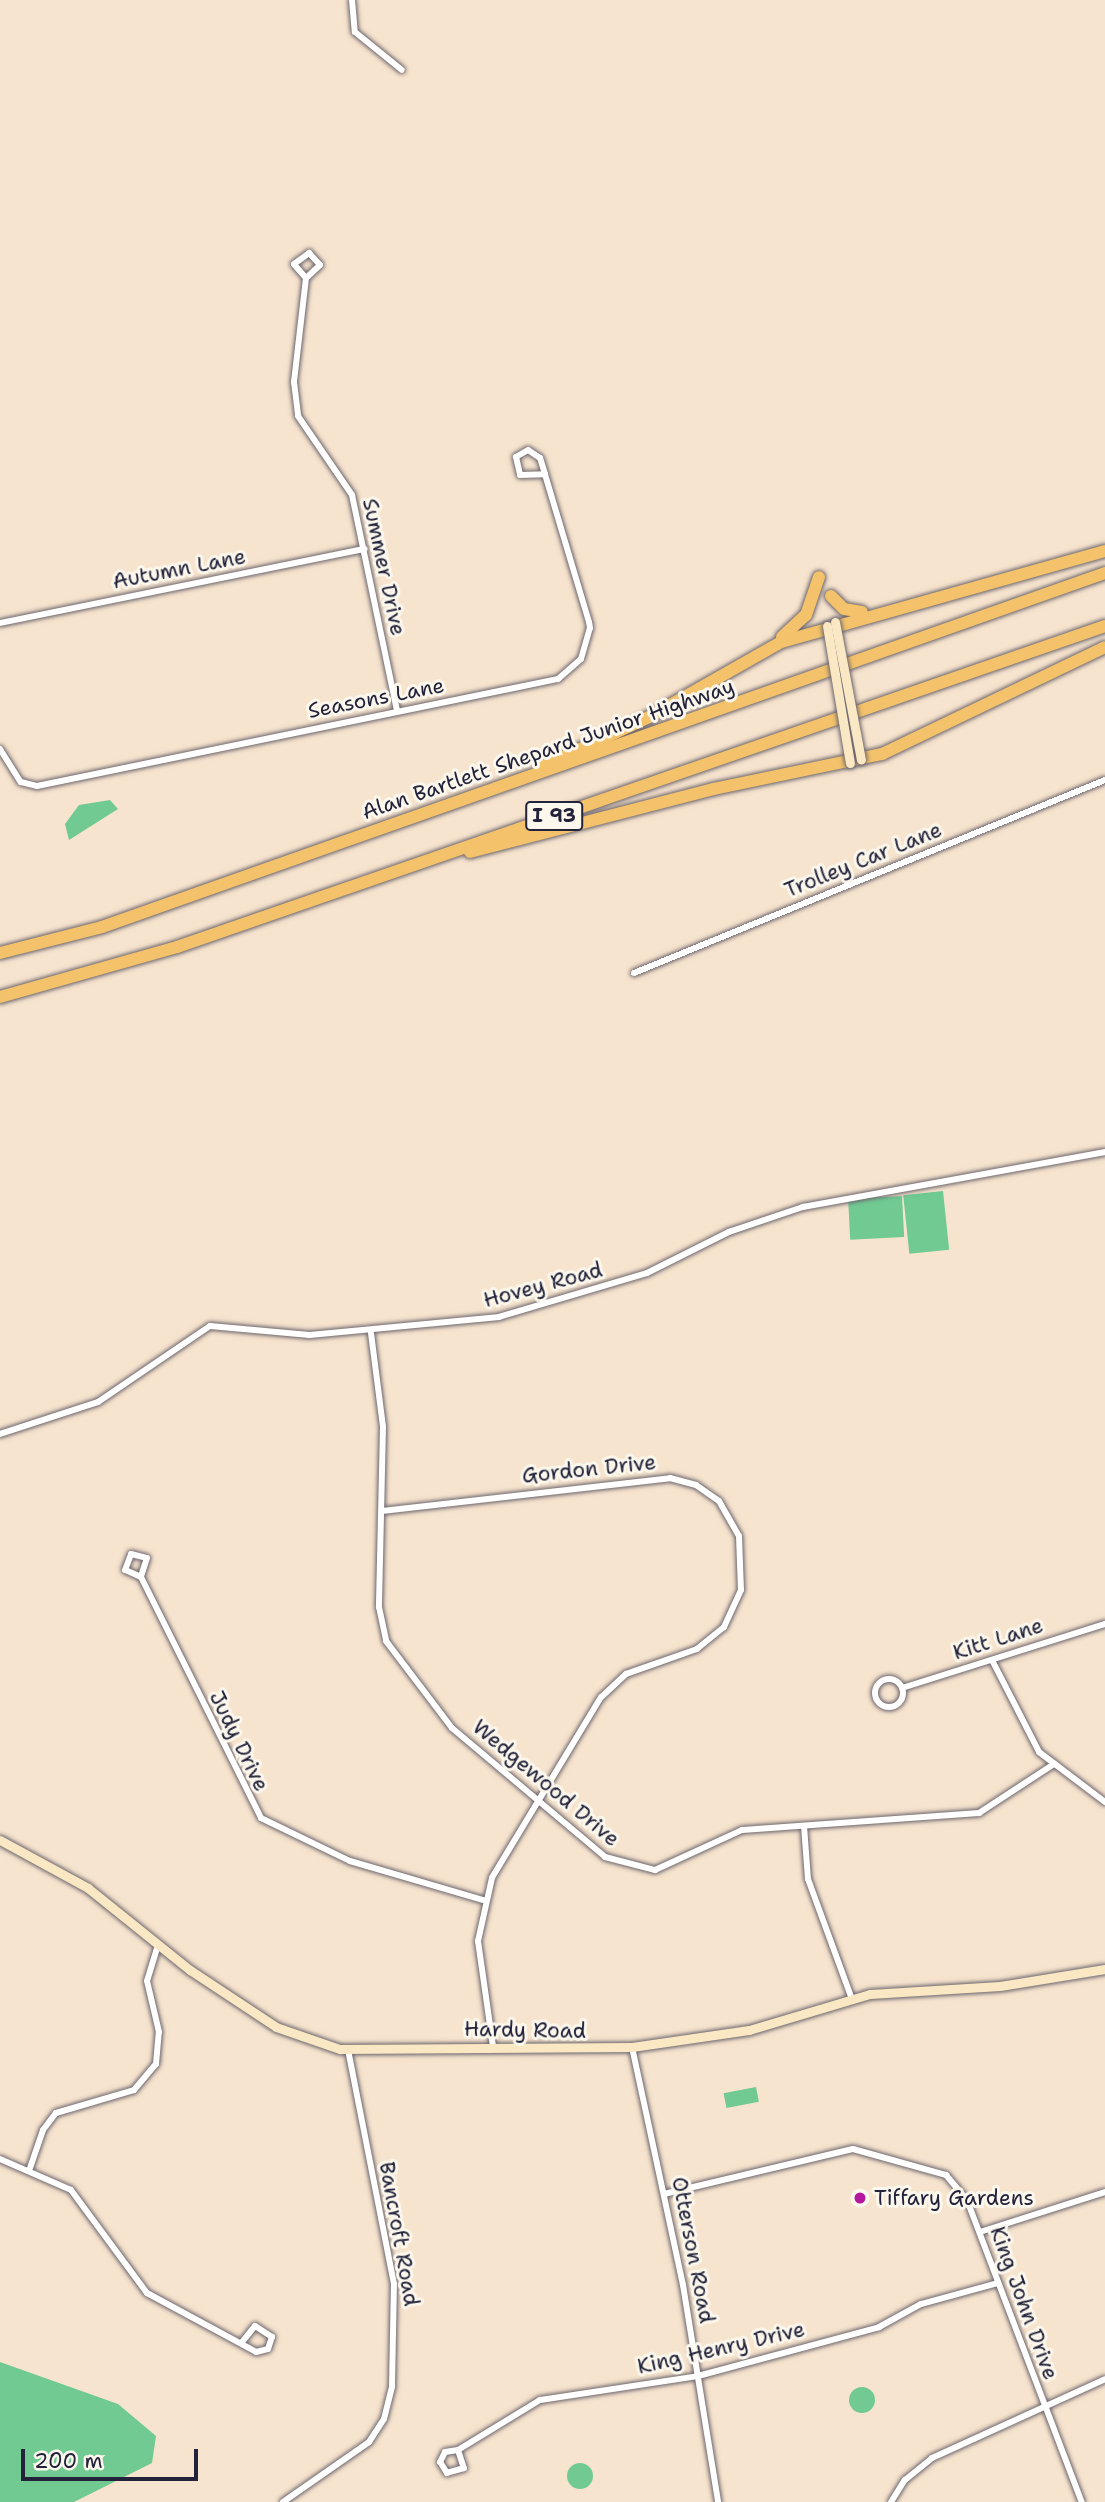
<!DOCTYPE html>
<style>
body{margin:0}
#map{position:relative;width:1105px;height:2502px;overflow:hidden;background:#f7e4ce;font-family:"Shantell Sans",sans-serif}
div>[style]{position:absolute}
.green>*{inset:0;background:#70ca92;transform-origin:0 0}
.round{border-radius:50%}
.roads{filter:drop-shadow(0 0 2px #6d666e) drop-shadow(0 0 2px #6d666e)}
.street>*{height:6px;margin:-3px;padding:0 3px;transform-origin:3px;border-radius:3px;background:#fff}
.street>.ring{margin:-3px;padding:0;box-sizing:content-box;background:none;border:6px solid #fff;border-radius:50%}
.secondary>*{height:9px;margin:-4.5px;padding:0 4.5px;transform-origin:4.5px;border-radius:4.5px;background:#fae7c3}
.highway>*{height:12px;margin:-6px;padding:0 6px;transform-origin:6px;border-radius:6px;background:#f3c26a}
.bridges{filter:drop-shadow(0 0 2px #6d666e) drop-shadow(0 0 2px #6d666e)}
.secondary-bridge>*{height:9px;margin:-4.5px;padding:0 4.5px;transform-origin:4.5px;border-radius:4.5px;background:#fae7c3}
.dots>*{width:19px;height:19px;translate:-50% -50%;box-sizing:border-box;border:4px solid #fbf7ec;border-radius:50%}
span{translate:-50% -50%;white-space:nowrap;text-align:center;line-height:1.15;-webkit-text-stroke:6px #fbf7ec;paint-order:stroke}
.shield-label span{padding:2px 5px;background:#fbf7ec;border:2px solid;border-radius:5px;-webkit-text-stroke-width:0}
.shield-label{font-size:19px;color:#22223b;font-weight:700}
.street-label{font-size:21px;color:#22223b}
.poi-label{font-size:21px;color:#22223b}
.left{translate:0 -50%;text-align:left}
.scale{position:absolute;left:21px;top:2449px;width:177px;height:32px;box-sizing:border-box;border:4px solid #22223b;border-top:0;padding-left:9px;font-size:21px;line-height:24px;white-space:nowrap;color:#22223b;-webkit-text-stroke:5px #fbf7ec;paint-order:stroke}
</style>
<div id="map">
<div class="green">
<div style="clip-path:polygon(110px 800px,118px 809px,69px 840px,65px 824px,79px 805px)"></div>
<div style="left:943px;top:1191px;width:59px;height:40px;rotate:84deg"></div>
<div style="left:902px;top:1196px;width:41px;height:54px;rotate:87deg"></div>
<div style="left:756px;top:2087px;width:15px;height:33px;rotate:79deg"></div>
<div style="clip-path:polygon(0 2362px,118px 2404px,156px 2436px,152px 2463px,74px 2502px,0 2502px)"></div>
<div class="round" style="left:849px;top:2387px;width:26px;height:26px"></div>
<div class="round" style="left:567px;top:2463px;width:26px;height:26px"></div>
</div>
<div class="roads">
<div class="street">
<div style="left:352px;top:0;width:32px;rotate:85deg"></div>
<div style="left:355px;top:32px;width:60px;rotate:39deg"></div>
<div style="left:306px;top:278px;width:18px;rotate:-131deg"></div>
<div style="left:294px;top:264px;width:19px;rotate:-36deg"></div>
<div style="left:309px;top:253px;width:16px;rotate:47deg"></div>
<div style="left:320px;top:265px;width:19px;rotate:137deg"></div>
<div style="left:306px;top:278px;width:105px;rotate:96.6deg"></div>
<div style="left:294px;top:382px;width:34px;rotate:83deg"></div>
<div style="left:298px;top:416px;width:96px;rotate:55.6deg"></div>
<div style="left:352px;top:495px;width:221px;rotate:78.2deg"></div>
<div style="left:0;top:623px;width:372px;rotate:-11.5deg"></div>
<div style="left:0;top:749px;width:39px;rotate:58deg"></div>
<div style="left:21px;top:782px;width:16px;rotate:14deg"></div>
<div style="left:37px;top:786px;width:532px;rotate:-11.61deg"></div>
<div style="left:558px;top:679px;width:30px;rotate:-41deg"></div>
<div style="left:581px;top:659px;width:32px;rotate:-74deg"></div>
<div style="left:590px;top:628px;width:6px;rotate:-99deg"></div>
<div style="left:589px;top:622px;width:154px;rotate:-106.6deg"></div>
<div style="left:545px;top:474px;width:17px;rotate:-107deg"></div>
<div style="left:540px;top:458px;width:14px;rotate:-146deg"></div>
<div style="left:528px;top:450px;width:14px;rotate:150deg"></div>
<div style="left:516px;top:457px;width:18px;rotate:77deg"></div>
<div style="left:520px;top:475px;width:25px;rotate:-2deg"></div>
<div style="left:634px;top:973px;width:509px;rotate:-22.28deg"></div>
<div style="left:371px;top:1333px;width:95px;rotate:82.7deg"></div>
<div style="left:383px;top:1427px;width:180px;rotate:91.3deg"></div>
<div style="left:379px;top:1607px;width:35px;rotate:78deg"></div>
<div style="left:386px;top:1641px;width:109px;rotate:52.8deg"></div>
<div style="left:452px;top:1728px;width:200px;rotate:40.1deg"></div>
<div style="left:605px;top:1857px;width:52px;rotate:14.6deg"></div>
<div style="left:655px;top:1870px;width:96px;rotate:-24.7deg"></div>
<div style="left:742px;top:1830px;width:238px;rotate:-4.1deg"></div>
<div style="left:979px;top:1813px;width:90px;rotate:-33.2deg"></div>
<div style="left:0;top:1434px;width:103px;rotate:-18.1deg"></div>
<div style="left:98px;top:1402px;width:135px;rotate:-34.2deg"></div>
<div style="left:210px;top:1326px;width:100px;rotate:5.1deg"></div>
<div style="left:310px;top:1335px;width:190px;rotate:-5.4deg"></div>
<div style="left:499px;top:1317px;width:154px;rotate:-16.6deg"></div>
<div style="left:647px;top:1273px;width:92px;rotate:-26.6deg"></div>
<div style="left:729px;top:1232px;width:78px;rotate:-18.7deg"></div>
<div style="left:803px;top:1207px;width:307px;rotate:-10.3deg"></div>
<div style="left:382px;top:1511px;width:290px;rotate:-6.5deg"></div>
<div style="left:670px;top:1478px;width:27px;rotate:15deg"></div>
<div style="left:696px;top:1485px;width:28px;rotate:35deg"></div>
<div style="left:719px;top:1501px;width:40px;rotate:60.3deg"></div>
<div style="left:739px;top:1536px;width:54px;rotate:87.9deg"></div>
<div style="left:741px;top:1590px;width:41px;rotate:114.7deg"></div>
<div style="left:724px;top:1627px;width:35px;rotate:141deg"></div>
<div style="left:697px;top:1649px;width:75px;rotate:160.6deg"></div>
<div style="left:626px;top:1674px;width:34px;rotate:137deg"></div>
<div style="left:601px;top:1697px;width:211px;rotate:121.1deg"></div>
<div style="left:492px;top:1878px;width:65px;rotate:102.5deg"></div>
<div style="left:478px;top:1941px;width:106px;rotate:81.9deg"></div>
<div style="left:141px;top:1577px;width:17px;rotate:-156deg"></div>
<div style="left:125px;top:1570px;width:17px;rotate:-69deg"></div>
<div style="left:131px;top:1554px;width:16px;rotate:14deg"></div>
<div style="left:147px;top:1558px;width:20px;rotate:108deg"></div>
<div style="left:141px;top:1577px;width:269px;rotate:63.5deg"></div>
<div style="left:261px;top:1818px;width:99px;rotate:25.8deg"></div>
<div style="left:350px;top:1861px;width:139px;rotate:16.3deg"></div>
<div style="left:992px;top:1660px;width:103px;rotate:62.9deg"></div>
<div style="left:1039px;top:1752px;width:83px;rotate:37.1deg"></div>
<div class="ring" style="left:875px;top:1679px;width:22px;height:22px"></div>
<div style="left:902px;top:1688px;width:213px;rotate:-17.5deg"></div>
<div style="left:804px;top:1826px;width:53px;rotate:85.7deg"></div>
<div style="left:808px;top:1879px;width:128px;rotate:69.9deg"></div>
<div style="left:632px;top:2047px;width:243px;rotate:77.9deg"></div>
<div style="left:683px;top:2285px;width:220px;rotate:80.8deg"></div>
<div style="left:0;top:2159px;width:77px;rotate:23.6deg"></div>
<div style="left:71px;top:2190px;width:128px;rotate:53.6deg"></div>
<div style="left:147px;top:2293px;width:124px;rotate:28.4deg"></div>
<div style="left:256px;top:2352px;width:12px;rotate:-14deg"></div>
<div style="left:268px;top:2349px;width:13px;rotate:-72deg"></div>
<div style="left:272px;top:2337px;width:20px;rotate:-147deg"></div>
<div style="left:255px;top:2326px;width:22px;rotate:129deg"></div>
<div style="left:30px;top:2168px;width:40px;rotate:-71.1deg"></div>
<div style="left:43px;top:2130px;width:21px;rotate:-53deg"></div>
<div style="left:56px;top:2113px;width:81px;rotate:-16.4deg"></div>
<div style="left:134px;top:2090px;width:34px;rotate:-50deg"></div>
<div style="left:156px;top:2064px;width:32px;rotate:-85deg"></div>
<div style="left:159px;top:2032px;width:52px;rotate:-103.2deg"></div>
<div style="left:147px;top:1981px;width:38px;rotate:-73deg"></div>
<div style="left:664px;top:2194px;width:194px;rotate:-13.4deg"></div>
<div style="left:853px;top:2149px;width:97px;rotate:15.6deg"></div>
<div style="left:946px;top:2175px;width:33px;rotate:50deg"></div>
<div style="left:967px;top:2200px;width:323px;rotate:69.2deg"></div>
<div style="left:980px;top:2232px;width:131px;rotate:-17.7deg"></div>
<div style="left:458px;top:2450px;width:19px;rotate:72deg"></div>
<div style="left:464px;top:2468px;width:18px;rotate:164deg"></div>
<div style="left:447px;top:2473px;width:13px;rotate:-122deg"></div>
<div style="left:440px;top:2462px;width:11px;rotate:-63deg"></div>
<div style="left:445px;top:2452px;width:13px;rotate:-9deg"></div>
<div style="left:458px;top:2450px;width:96px;rotate:-31.4deg"></div>
<div style="left:540px;top:2400px;width:160px;rotate:-8.6deg"></div>
<div style="left:698px;top:2376px;width:188px;rotate:-15.1deg"></div>
<div style="left:879px;top:2327px;width:48px;rotate:-28.7deg"></div>
<div style="left:921px;top:2304px;width:80px;rotate:-15.3deg"></div>
<div style="left:283px;top:2502px;width:105px;rotate:-34.9deg"></div>
<div style="left:369px;top:2442px;width:27px;rotate:-57deg"></div>
<div style="left:384px;top:2419px;width:34px;rotate:-76deg"></div>
<div style="left:392px;top:2386px;width:102px;rotate:-88.9deg"></div>
<div style="left:394px;top:2284px;width:239px;rotate:-101.1deg"></div>
<div style="left:891px;top:2502px;width:26px;rotate:-58deg"></div>
<div style="left:905px;top:2480px;width:35px;rotate:-39deg"></div>
<div style="left:932px;top:2458px;width:190px;rotate:-24.5deg"></div>
</div>
<div class="secondary">
<div style="left:0;top:1840px;width:100px;rotate:28.6deg"></div>
<div style="left:88px;top:1888px;width:131px;rotate:38.8deg"></div>
<div style="left:190px;top:1970px;width:103px;rotate:33.5deg"></div>
<div style="left:276px;top:2027px;width:68px;rotate:19deg"></div>
<div style="left:340px;top:2049px;width:292px;rotate:-0.4deg"></div>
<div style="left:632px;top:2047px;width:118px;rotate:-8.3deg"></div>
<div style="left:749px;top:2030px;width:126px;rotate:-16.6deg"></div>
<div style="left:870px;top:1994px;width:130px;rotate:-3.5deg"></div>
<div style="left:1000px;top:1986px;width:106px;rotate:-9.2deg"></div>
</div>
<div class="highway">
<div style="left:831px;top:596px;width:18px;rotate:45deg"></div>
<div style="left:844px;top:609px;width:18px;rotate:9deg"></div>
<div style="left:782px;top:637px;width:33px;rotate:-43deg"></div>
<div style="left:806px;top:615px;width:40px;rotate:-71.1deg"></div>
<div style="left:544px;top:766px;width:116px;rotate:-25deg"></div>
<div style="left:649px;top:717px;width:152px;rotate:-29.6deg"></div>
<div style="left:781px;top:642px;width:337px;rotate:-15.7deg"></div>
<div style="left:470px;top:852px;width:252px;rotate:-14.5deg"></div>
<div style="left:714px;top:789px;width:172px;rotate:-11.8deg"></div>
<div style="left:882px;top:754px;width:247px;rotate:-25.6deg"></div>
<div style="left:0;top:953px;width:105px;rotate:-14.3deg"></div>
<div style="left:102px;top:927px;width:1064px;rotate:-19.44deg"></div>
<div style="left:0;top:997px;width:184px;rotate:-15.8deg"></div>
<div style="left:177px;top:947px;width:982px;rotate:-19.08deg"></div>
</div>
</div>
<div class="bridges">
<div class="secondary-bridge">
<div style="left:835px;top:622px;width:140px;rotate:79.3deg"></div>
<div style="left:827px;top:626px;width:139px;rotate:80.5deg"></div>
</div>
</div>
<div class="dots">
<div style="left:860px;top:2198px;background:#b5179e"></div>
</div>
<div class="shield-label">
<span style="left:554px;top:816px">I 93</span>
</div>
<div class="street-label">
<span style="left:384px;top:567px;rotate:78deg">Summer Drive</span>
<span style="left:179px;top:569px;rotate:-11deg">Autumn Lane</span>
<span style="left:376px;top:698px;rotate:-11deg">Seasons Lane</span>
<span style="left:548px;top:749px;rotate:-19deg">Alan Bartlett Shepard Junior Highway</span>
<span style="left:863px;top:860px;rotate:-22deg">Trolley Car Lane</span>
<span style="left:543px;top:1285px;rotate:-15deg">Hovey Road</span>
<span style="left:589px;top:1469px;rotate:-6deg">Gordon Drive</span>
<span style="left:998px;top:1639px;rotate:-18deg">Kitt Lane</span>
<span style="left:239px;top:1741px;rotate:64deg">Judy Drive</span>
<span style="left:546px;top:1783px;rotate:40deg">Wedgewood Drive</span>
<span style="left:525px;top:2030px;rotate:1deg">Hardy Road</span>
<span style="left:399px;top:2234px;rotate:80deg">Bancroft Road</span>
<span style="left:693px;top:2250px;rotate:79deg">Otterson Road</span>
<span style="left:1024px;top:2303px;rotate:70deg">King John Drive</span>
<span style="left:721px;top:2348px;rotate:-13deg">King Henry Drive</span>
</div>
<div class="poi-label">
<span class="left" style="left:874px;top:2198px">Tiffary Gardens</span>
</div>
<div class="scale">200 m</div>
</div>
